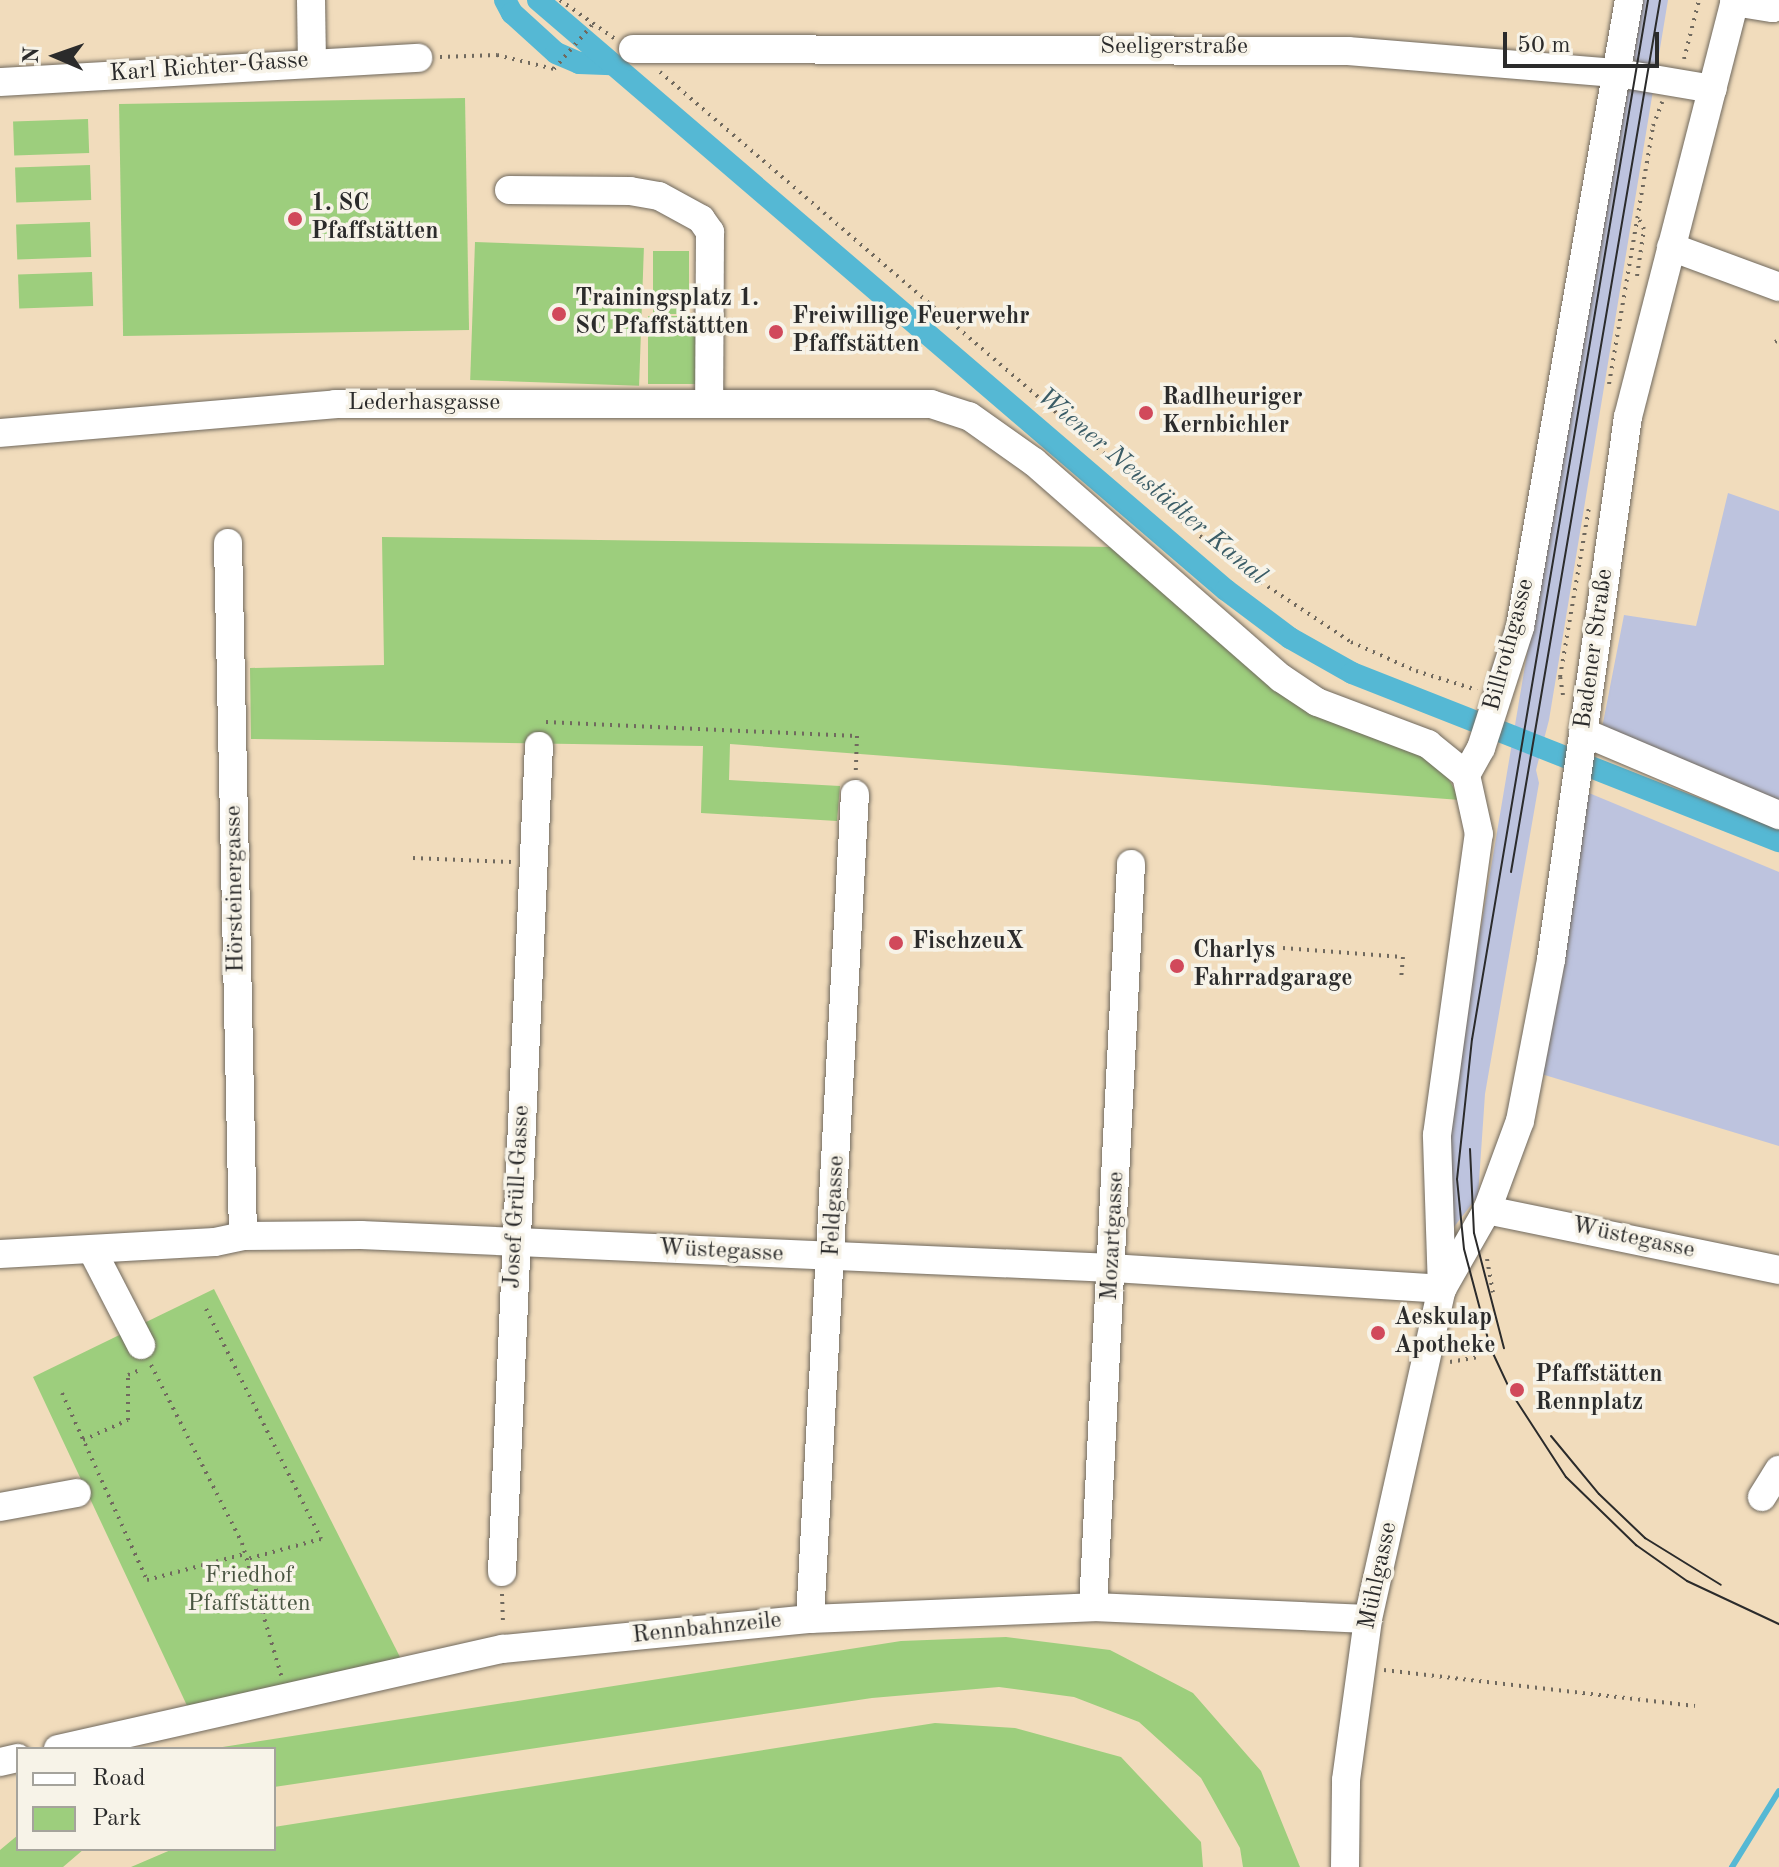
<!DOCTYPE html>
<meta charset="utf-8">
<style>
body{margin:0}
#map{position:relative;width:1779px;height:1867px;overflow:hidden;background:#f1dcbc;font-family:"Old Standard TT",serif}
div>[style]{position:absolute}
.industrial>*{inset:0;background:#bdc3de}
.green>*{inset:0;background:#9dce7d;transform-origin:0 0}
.stream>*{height:6px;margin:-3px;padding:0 3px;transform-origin:3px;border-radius:3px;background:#55b8d4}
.canal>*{height:22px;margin:-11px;padding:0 11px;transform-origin:11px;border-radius:11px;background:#55b8d4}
.path>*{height:4px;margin-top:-2px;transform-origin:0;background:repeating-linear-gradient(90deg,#70695e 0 2px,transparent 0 8px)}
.roads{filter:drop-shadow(0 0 2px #70695e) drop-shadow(0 0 2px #70695e)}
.minor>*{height:28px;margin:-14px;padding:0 14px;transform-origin:14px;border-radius:14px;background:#fff}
.tram>*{height:2px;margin:-1px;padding:0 1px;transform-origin:1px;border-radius:1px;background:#2b2b2b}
.dots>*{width:22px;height:22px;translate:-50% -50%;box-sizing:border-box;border:4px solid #f7f3e8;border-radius:50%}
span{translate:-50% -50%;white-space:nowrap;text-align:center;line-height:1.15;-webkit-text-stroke:7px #f7f3e8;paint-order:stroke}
.street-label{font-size:24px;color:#2b2b2b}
.poi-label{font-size:24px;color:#2b2b2b;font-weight:700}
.left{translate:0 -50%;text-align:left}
.park-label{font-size:24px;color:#485440}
.water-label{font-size:26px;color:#3a5c66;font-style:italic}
.legend{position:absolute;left:16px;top:1747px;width:260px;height:104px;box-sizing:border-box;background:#f7f3e8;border:2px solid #a5a39c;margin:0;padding:10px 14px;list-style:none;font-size:24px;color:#2b2b2b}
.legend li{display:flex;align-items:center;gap:16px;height:40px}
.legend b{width:40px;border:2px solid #a5a39c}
.north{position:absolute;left:16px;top:16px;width:80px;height:80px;-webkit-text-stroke:6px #f7f3e8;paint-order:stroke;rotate:272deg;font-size:22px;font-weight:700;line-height:32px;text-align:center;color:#2b2b2b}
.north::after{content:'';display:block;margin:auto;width:28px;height:36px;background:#2b2b2b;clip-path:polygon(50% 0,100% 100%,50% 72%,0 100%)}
.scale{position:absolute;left:1503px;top:32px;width:156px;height:36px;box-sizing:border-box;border:4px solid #2b2b2b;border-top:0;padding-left:10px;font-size:24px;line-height:28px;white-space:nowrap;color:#2b2b2b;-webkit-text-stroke:6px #f7f3e8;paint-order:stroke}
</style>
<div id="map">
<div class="industrial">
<div style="clip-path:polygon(1637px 0,1668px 0,1549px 720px,1536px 770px,1539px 783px,1485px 1094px,1478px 1196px,1450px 1232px,1449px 1137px,1459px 1058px)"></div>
<div style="clip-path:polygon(1728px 493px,1779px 511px,1779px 803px,1602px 728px,1624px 615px,1696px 626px)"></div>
<div style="clip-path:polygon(1589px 793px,1779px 872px,1779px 1146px,1518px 1067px)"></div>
</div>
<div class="green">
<div style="left:465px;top:98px;width:232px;height:346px;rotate:89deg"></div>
<div style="left:88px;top:119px;width:34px;height:75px;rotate:88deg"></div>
<div style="left:90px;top:165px;width:35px;height:75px;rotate:88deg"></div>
<div style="left:90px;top:222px;width:35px;height:74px;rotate:88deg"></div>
<div style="left:475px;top:242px;width:169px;height:138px;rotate:2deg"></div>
<div style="left:653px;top:251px;width:36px;height:63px"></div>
<div style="left:92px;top:272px;width:34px;height:74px;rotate:88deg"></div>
<div style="left:648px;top:316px;width:49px;height:68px"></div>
<div style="clip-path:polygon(382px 537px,1116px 547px,1298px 702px,1394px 739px,1443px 768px,1460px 800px,730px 744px,729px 780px,840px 786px,837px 821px,701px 813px,703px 746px,251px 739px,250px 668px,384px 665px)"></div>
<div style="clip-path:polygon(214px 1289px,404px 1665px,190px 1712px,33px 1377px)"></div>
<div style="clip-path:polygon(1006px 1637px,1110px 1650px,1193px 1693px,1261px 1771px,1300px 1867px,1243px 1867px,1240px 1848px,1201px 1778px,1139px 1722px,1074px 1697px,999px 1687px,872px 1698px,274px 1787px,274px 1749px,210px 1749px,901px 1641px)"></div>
<div style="clip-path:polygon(935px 1723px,1015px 1728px,1121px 1757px,1201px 1842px,1203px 1867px,131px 1867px,173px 1849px,274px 1849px,274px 1827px)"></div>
<div style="clip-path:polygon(18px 1835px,18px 1849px,84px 1849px,63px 1867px,0 1867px,0 1850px)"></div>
</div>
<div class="stream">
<div style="left:1732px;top:1867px;width:89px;rotate:-58.3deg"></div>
</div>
<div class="canal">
<div style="left:505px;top:0;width:15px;rotate:62deg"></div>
<div style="left:512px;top:13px;width:59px;rotate:42.3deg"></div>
<div style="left:556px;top:53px;width:25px;rotate:23deg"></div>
<div style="left:579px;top:63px;width:33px;rotate:2deg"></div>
<div style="left:538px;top:0;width:906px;rotate:40.62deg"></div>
<div style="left:1226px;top:590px;width:80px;rotate:36.9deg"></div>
<div style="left:1290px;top:638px;width:71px;rotate:29.4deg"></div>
<div style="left:1352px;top:673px;width:459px;rotate:21.5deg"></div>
</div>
<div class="path">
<div style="left:560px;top:0;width:67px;rotate:35.3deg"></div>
<div style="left:440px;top:57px;width:57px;rotate:-2deg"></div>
<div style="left:497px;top:55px;width:59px;rotate:13.8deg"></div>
<div style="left:554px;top:69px;width:58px;rotate:-49.2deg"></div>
<div style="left:1684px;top:59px;width:61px;rotate:-75.7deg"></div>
<div style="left:660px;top:72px;width:749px;rotate:40.67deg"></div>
<div style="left:1228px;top:560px;width:148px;rotate:33.7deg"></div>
<div style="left:1351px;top:642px;width:71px;rotate:24deg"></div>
<div style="left:1416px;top:671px;width:64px;rotate:17.3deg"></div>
<div style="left:1637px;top:276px;width:48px;rotate:-81.5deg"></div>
<div style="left:1644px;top:229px;width:11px;rotate:-117deg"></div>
<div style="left:1775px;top:342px;width:4px;rotate:-27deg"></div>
<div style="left:1609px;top:384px;width:262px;rotate:-80.3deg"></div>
<div style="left:1653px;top:126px;width:26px;rotate:-69deg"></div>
<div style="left:1563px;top:695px;width:18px;rotate:-99deg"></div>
<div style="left:1560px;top:677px;width:172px;rotate:-80.3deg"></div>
<div style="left:546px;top:722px;width:311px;rotate:2.6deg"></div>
<div style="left:857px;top:736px;width:36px;rotate:92deg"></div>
<div style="left:413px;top:858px;width:98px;rotate:2.3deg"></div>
<div style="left:1283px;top:948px;width:120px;rotate:4.3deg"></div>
<div style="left:1403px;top:957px;width:23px;rotate:95deg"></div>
<div style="left:1487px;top:1259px;width:34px;rotate:80deg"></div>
<div style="left:206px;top:1309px;width:257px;rotate:63.4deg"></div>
<div style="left:321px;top:1539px;width:77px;rotate:164.9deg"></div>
<div style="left:1450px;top:1362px;width:29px;rotate:-10deg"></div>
<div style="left:151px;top:1365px;width:200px;rotate:62.9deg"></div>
<div style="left:242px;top:1543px;width:138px;rotate:73.5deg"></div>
<div style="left:62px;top:1393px;width:205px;rotate:65.6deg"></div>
<div style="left:147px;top:1580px;width:101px;rotate:-14.9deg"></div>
<div style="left:83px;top:1440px;width:49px;rotate:-24deg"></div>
<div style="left:128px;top:1420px;width:45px;rotate:-90deg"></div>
<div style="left:128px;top:1375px;width:15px;rotate:-23deg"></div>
<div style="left:502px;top:1594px;width:31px;rotate:88deg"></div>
<div style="left:1384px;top:1670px;width:313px;rotate:6.6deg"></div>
</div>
<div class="roads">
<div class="minor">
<div style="left:311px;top:0;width:61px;rotate:89.1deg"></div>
<div style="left:1734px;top:2px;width:39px;rotate:9deg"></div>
<div style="left:1773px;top:8px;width:8px;rotate:-76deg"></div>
<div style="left:633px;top:49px;width:715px;rotate:0.16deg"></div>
<div style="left:1348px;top:51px;width:271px;rotate:4.7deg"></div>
<div style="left:1618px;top:73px;width:96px;rotate:9.6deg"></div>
<div style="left:0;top:82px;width:419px;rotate:-3.3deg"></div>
<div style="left:509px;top:190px;width:121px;rotate:0.5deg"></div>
<div style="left:630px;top:191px;width:29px;rotate:10deg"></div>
<div style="left:659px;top:196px;width:48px;rotate:28.7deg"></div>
<div style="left:701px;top:219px;width:16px;rotate:55deg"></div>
<div style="left:710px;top:232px;width:172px;rotate:90.3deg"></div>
<div style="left:1671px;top:247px;width:115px;rotate:20.3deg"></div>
<div style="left:0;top:433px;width:336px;rotate:-4.9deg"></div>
<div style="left:335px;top:404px;width:596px"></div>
<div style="left:931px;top:404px;width:40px;rotate:18deg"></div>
<div style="left:969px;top:416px;width:80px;rotate:35.3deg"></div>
<div style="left:1034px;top:462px;width:328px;rotate:41.2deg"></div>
<div style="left:1281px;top:678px;width:43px;rotate:33.7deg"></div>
<div style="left:1317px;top:702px;width:119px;rotate:20.7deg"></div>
<div style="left:1428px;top:744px;width:49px;rotate:39.2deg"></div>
<div style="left:228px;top:543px;width:693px;rotate:88.76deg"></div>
<div style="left:1583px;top:732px;width:213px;rotate:23deg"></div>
<div style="left:1487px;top:1210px;width:298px;rotate:11.6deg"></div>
<div style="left:92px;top:1250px;width:107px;rotate:62.7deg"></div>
<div style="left:0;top:1254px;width:215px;rotate:-3.2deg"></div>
<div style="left:215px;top:1242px;width:29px;rotate:-12deg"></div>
<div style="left:243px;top:1236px;width:118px;rotate:-0.5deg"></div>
<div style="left:361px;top:1235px;width:752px;rotate:2.52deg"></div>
<div style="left:1112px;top:1268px;width:331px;rotate:3.6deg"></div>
<div style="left:1442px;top:1289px;width:154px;rotate:-91.9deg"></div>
<div style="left:1437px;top:1135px;width:304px;rotate:-82.1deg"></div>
<div style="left:1479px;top:834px;width:60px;rotate:-102.4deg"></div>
<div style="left:1466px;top:775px;width:31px;rotate:-61deg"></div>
<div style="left:1481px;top:748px;width:127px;rotate:-72.1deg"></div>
<div style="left:1520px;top:627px;width:636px;rotate:-80.14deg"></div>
<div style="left:1762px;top:1497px;width:32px;rotate:-58deg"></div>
<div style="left:0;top:1507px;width:78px;rotate:-10.3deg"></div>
<div style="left:502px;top:1572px;width:827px;rotate:-87.44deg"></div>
<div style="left:1093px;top:1607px;width:744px;rotate:-87.07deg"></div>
<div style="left:810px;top:1619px;width:826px;rotate:-86.88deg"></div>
<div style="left:58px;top:1749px;width:456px;rotate:-12.7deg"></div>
<div style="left:503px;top:1649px;width:308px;rotate:-5.6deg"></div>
<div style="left:810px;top:1619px;width:283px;rotate:-2.4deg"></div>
<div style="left:1093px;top:1607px;width:275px;rotate:2.5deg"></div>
<div style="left:0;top:1762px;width:18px;rotate:-13deg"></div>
<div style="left:1345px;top:1867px;width:87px;rotate:-89.3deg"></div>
<div style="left:1346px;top:1780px;width:162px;rotate:-82.2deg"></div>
<div style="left:1368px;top:1619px;width:338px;rotate:-77.4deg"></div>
<div style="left:1442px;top:1289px;width:91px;rotate:-60.3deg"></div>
<div style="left:1487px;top:1210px;width:95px;rotate:-69.7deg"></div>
<div style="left:1520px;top:1121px;width:164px;rotate:-79.1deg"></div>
<div style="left:1551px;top:960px;width:548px;rotate:-81.93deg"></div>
<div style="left:1628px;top:417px;width:431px;rotate:-75.6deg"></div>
</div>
</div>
<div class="tram">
<div style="left:1648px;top:0;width:1054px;rotate:99.61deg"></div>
<div style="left:1472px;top:1039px;width:141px;rotate:96.1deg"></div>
<div style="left:1457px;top:1179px;width:70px;rotate:84.3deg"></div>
<div style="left:1464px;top:1249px;width:101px;rotate:75.1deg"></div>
<div style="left:1490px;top:1347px;width:52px;rotate:64.9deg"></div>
<div style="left:1512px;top:1394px;width:99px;rotate:57deg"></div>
<div style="left:1566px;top:1477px;width:98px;rotate:44.2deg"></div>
<div style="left:1636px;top:1545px;width:62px;rotate:35.2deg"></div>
<div style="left:1687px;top:1581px;width:102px;rotate:25.1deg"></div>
<div style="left:1511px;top:872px;width:885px;rotate:-80.3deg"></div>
<div style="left:1470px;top:1149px;width:84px;rotate:87.3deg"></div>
<div style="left:1474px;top:1233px;width:119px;rotate:75.4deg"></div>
<div style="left:1551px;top:1436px;width:75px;rotate:50.4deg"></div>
<div style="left:1599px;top:1494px;width:64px;rotate:43.7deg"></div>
<div style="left:1645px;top:1538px;width:89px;rotate:31.7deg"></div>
</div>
<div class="dots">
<div style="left:295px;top:219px;background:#d1495b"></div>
<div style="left:559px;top:314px;background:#d1495b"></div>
<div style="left:776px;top:332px;background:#d1495b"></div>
<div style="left:1146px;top:413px;background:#d1495b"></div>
<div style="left:896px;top:943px;background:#d1495b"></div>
<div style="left:1177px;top:966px;background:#d1495b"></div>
<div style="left:1378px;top:1333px;background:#d1495b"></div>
<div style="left:1517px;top:1390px;background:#d1495b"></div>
</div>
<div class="street-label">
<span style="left:1174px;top:48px">Seeligerstraße</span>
<span style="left:209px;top:68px;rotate:-4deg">Karl Richter-Gasse</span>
<span style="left:424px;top:404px">Lederhasgasse</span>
<span style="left:1510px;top:645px;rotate:-75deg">Billrothgasse</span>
<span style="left:1595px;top:649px;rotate:-82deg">Badener Straße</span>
<span style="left:236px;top:889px;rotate:-91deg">Hörsteinergasse</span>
<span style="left:518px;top:1197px;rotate:-87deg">Josef Grüll-Gasse</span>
<span style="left:835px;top:1206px;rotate:-87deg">Feldgasse</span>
<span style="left:1114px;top:1236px;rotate:-87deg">Mozartgasse</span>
<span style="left:1633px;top:1239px;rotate:12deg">Wüstegasse</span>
<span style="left:721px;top:1252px;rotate:3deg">Wüstegasse</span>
<span style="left:1379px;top:1576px;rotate:-78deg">Mühlgasse</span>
<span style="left:707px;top:1629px;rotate:-6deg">Rennbahnzeile</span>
</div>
<div class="poi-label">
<span class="left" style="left:311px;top:219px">1. SC<br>Pfaffstätten</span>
<span class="left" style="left:575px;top:314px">Trainingsplatz 1.<br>SC Pfaffstättten</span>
<span class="left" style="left:792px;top:332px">Freiwillige Feuerwehr<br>Pfaffstätten</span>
<span class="left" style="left:1162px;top:413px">Radlheuriger<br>Kernbichler</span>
<span class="left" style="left:912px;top:943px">FischzeuX</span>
<span class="left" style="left:1193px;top:966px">Charlys<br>Fahrradgarage</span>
<span class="left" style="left:1394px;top:1333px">Aeskulap<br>Apotheke</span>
<span class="left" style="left:1535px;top:1390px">Pfaffstätten<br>Rennplatz</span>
</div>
<div class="park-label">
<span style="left:249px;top:1591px">Friedhof<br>Pfaffstätten</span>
</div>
<div class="water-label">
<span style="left:1151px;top:487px;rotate:40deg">Wiener Neustädter Kanal</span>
</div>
<ul class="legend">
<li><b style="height:10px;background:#fff"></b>Road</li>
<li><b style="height:22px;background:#9dce7d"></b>Park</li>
</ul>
<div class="north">N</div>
<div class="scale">50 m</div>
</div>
